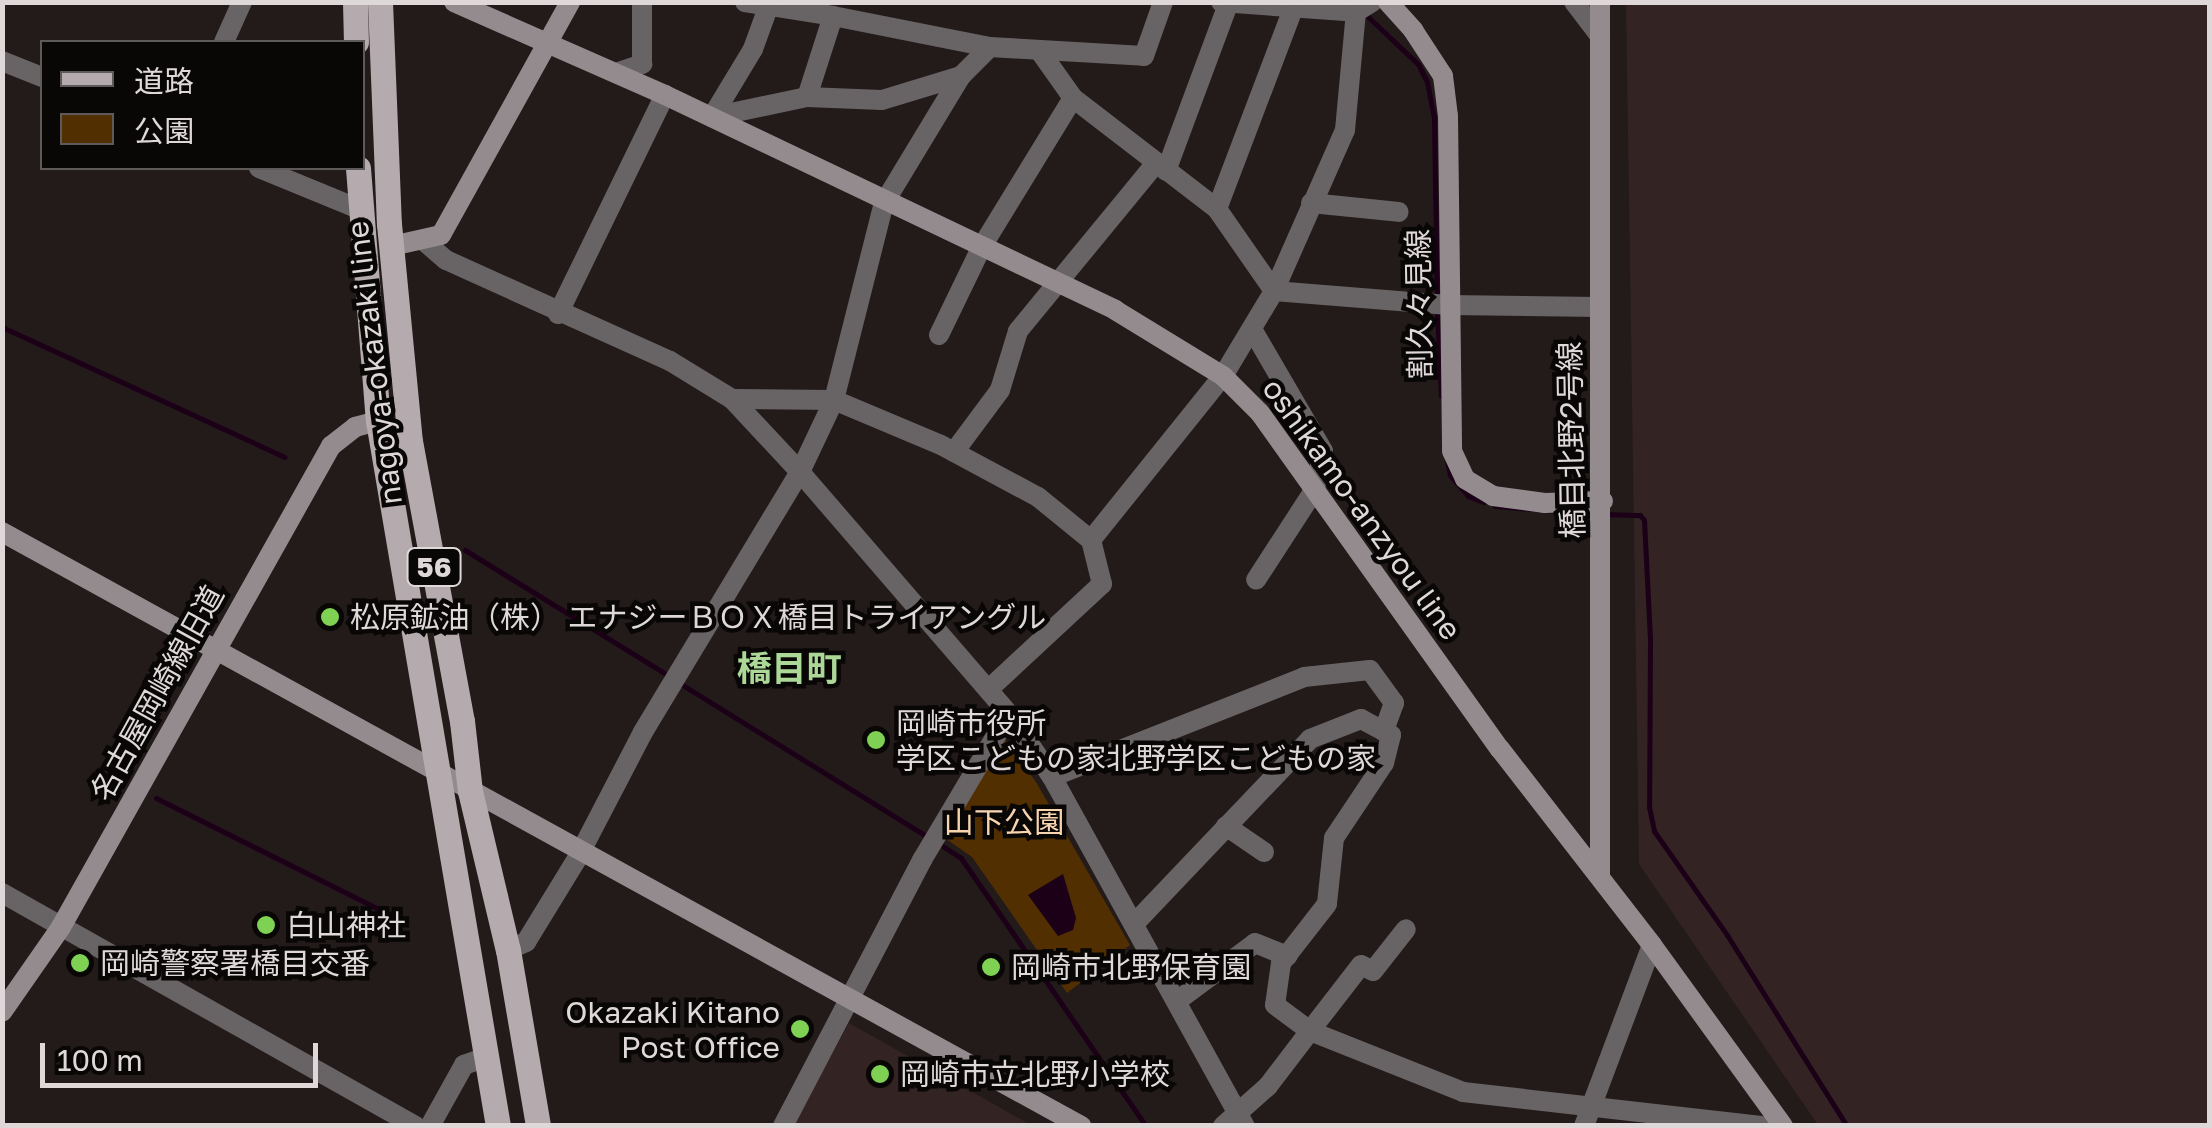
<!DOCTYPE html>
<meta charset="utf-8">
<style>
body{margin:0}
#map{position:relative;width:2212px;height:1128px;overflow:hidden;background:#231a1a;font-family:"Golos Text","Noto Sans JP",sans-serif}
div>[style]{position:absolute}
.built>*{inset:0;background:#332323}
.green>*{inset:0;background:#512f01}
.water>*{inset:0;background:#1b0017}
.stream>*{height:5px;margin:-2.5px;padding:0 2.5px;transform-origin:2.5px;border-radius:2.5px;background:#1b0017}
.street>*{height:20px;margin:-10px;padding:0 10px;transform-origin:10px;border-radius:10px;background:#686364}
.secondary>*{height:20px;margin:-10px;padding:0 10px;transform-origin:10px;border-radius:10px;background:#938b8e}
.primary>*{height:25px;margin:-12.5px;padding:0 12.5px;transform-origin:12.5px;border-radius:12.5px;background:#b5abae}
.dots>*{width:28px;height:28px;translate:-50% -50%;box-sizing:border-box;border:5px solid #090606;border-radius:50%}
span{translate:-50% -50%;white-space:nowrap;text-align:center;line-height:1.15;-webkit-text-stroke:9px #090606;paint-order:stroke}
.shield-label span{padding:2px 8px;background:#090606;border:2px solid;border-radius:8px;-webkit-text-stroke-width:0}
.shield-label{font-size:28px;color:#dfd8d8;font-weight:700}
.street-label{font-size:30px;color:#dfd8d8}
.poi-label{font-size:30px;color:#dfd8d8}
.left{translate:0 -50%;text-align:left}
.right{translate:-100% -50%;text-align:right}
.park-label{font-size:30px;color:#f8d4af}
.quarter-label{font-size:35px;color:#abd897;font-weight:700}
.frame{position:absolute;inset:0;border:5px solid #dfd8d8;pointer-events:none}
.legend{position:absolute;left:40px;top:40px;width:325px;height:130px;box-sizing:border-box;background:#090606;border:2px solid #5f5a5a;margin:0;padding:12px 18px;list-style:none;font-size:30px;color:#dfd8d8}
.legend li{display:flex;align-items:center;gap:20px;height:50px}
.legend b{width:50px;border:2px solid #5f5a5a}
.scale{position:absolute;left:40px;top:1043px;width:278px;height:45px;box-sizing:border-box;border:5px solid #dfd8d8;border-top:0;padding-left:12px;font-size:30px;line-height:35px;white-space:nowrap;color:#dfd8d8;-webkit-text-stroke:8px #090606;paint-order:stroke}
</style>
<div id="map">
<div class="built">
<div style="clip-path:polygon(1626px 3px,2209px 3px,2209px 1125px,1818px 1125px,1639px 864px)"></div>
<div style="clip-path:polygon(849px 1023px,1031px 1125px,792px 1126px)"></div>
</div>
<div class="green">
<div style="clip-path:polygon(998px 730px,1036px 782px,1130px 945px,1067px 993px,972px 857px,942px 836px)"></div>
</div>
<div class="water">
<div style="clip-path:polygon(1063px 874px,1076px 918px,1073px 930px,1058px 936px,1028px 895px)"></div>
</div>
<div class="stream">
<div style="left:1364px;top:13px;width:74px;rotate:43.4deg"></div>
<div style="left:1418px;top:64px;width:20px;rotate:63deg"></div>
<div style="left:1427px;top:82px;width:38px;rotate:79deg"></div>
<div style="left:1434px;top:119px;width:182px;rotate:89.1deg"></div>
<div style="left:1437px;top:312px;width:84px;rotate:87.3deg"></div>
<div style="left:2px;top:327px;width:311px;rotate:24.7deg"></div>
<div style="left:1447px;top:461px;width:14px;rotate:78deg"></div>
<div style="left:1450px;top:475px;width:28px;rotate:49deg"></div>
<div style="left:1468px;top:496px;width:17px;rotate:21deg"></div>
<div style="left:1495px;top:506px;width:98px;rotate:4.7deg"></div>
<div style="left:1604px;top:514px;width:36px;rotate:2deg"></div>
<div style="left:1640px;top:515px;width:6px;rotate:51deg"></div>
<div style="left:1644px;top:520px;width:119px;rotate:87.1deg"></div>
<div style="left:1650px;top:639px;width:168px;rotate:90.3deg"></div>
<div style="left:1649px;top:807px;width:25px;rotate:78deg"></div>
<div style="left:1654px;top:831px;width:127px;rotate:54.9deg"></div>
<div style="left:1727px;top:935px;width:226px;rotate:57.9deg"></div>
<div style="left:465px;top:550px;width:243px;rotate:31.7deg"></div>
<div style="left:681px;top:684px;width:292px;rotate:31.8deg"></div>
<div style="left:156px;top:798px;width:251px;rotate:26.5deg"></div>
<div style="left:941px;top:845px;width:24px;rotate:33deg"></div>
<div style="left:961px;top:858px;width:326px;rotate:55.4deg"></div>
</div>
<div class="street">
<div style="left:745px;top:2px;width:89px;rotate:9deg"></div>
<div style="left:1221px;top:2px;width:135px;rotate:4.2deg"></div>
<div style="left:1356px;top:12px;width:19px;rotate:-32deg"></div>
<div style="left:1574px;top:2px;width:43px;rotate:52.6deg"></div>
<div style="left:224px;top:42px;width:44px;rotate:-65.8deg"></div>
<div style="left:1039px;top:50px;width:59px;rotate:54.7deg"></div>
<div style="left:1073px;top:98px;width:182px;rotate:37.6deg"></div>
<div style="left:1217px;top:209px;width:100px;rotate:55.2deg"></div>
<div style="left:2px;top:61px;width:43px;rotate:21.8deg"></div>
<div style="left:616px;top:73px;width:28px;rotate:-19deg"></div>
<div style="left:642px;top:64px;width:62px;rotate:-90deg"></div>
<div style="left:807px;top:97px;width:85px;rotate:-72.2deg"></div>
<div style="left:833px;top:16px;width:160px;rotate:11.2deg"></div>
<div style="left:712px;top:117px;width:97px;rotate:-11.9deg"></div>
<div style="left:807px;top:97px;width:75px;rotate:2.3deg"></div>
<div style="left:882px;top:100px;width:83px;rotate:-16.9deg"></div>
<div style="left:712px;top:117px;width:79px;rotate:-58.9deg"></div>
<div style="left:753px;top:49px;width:50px;rotate:-70.1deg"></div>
<div style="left:259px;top:168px;width:108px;rotate:22.3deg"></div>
<div style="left:1166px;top:171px;width:178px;rotate:-69.6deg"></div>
<div style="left:1311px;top:203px;width:88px;rotate:5.8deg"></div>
<div style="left:1217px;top:209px;width:214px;rotate:-69.2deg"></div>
<div style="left:424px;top:241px;width:29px;rotate:41deg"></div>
<div style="left:446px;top:260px;width:246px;rotate:24.3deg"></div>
<div style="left:670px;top:361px;width:73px;rotate:31.5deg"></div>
<div style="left:732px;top:399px;width:100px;rotate:47deg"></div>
<div style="left:800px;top:472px;width:320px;rotate:49.2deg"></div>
<div style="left:1009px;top:714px;width:76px;rotate:55.7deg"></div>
<div style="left:1052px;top:777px;width:399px;rotate:61.1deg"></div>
<div style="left:1274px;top:291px;width:175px;rotate:4.6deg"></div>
<div style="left:1448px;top:305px;width:152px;rotate:0.8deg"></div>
<div style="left:558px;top:314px;width:244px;rotate:-64deg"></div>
<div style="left:1252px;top:329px;width:141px;rotate:59.8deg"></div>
<div style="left:1323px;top:451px;width:39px;rotate:102deg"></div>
<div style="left:1315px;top:489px;width:108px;rotate:123deg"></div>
<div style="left:939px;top:335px;width:97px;rotate:-64.2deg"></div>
<div style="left:981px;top:248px;width:176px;rotate:-58.5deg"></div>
<div style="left:732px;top:399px;width:102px;rotate:0.6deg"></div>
<div style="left:834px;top:400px;width:116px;rotate:22.8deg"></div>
<div style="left:941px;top:445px;width:110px;rotate:28.2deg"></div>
<div style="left:1038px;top:497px;width:68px;rotate:39.1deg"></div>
<div style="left:1091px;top:540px;width:211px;rotate:-51.2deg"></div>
<div style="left:1223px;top:376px;width:99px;rotate:-59deg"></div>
<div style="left:1274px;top:291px;width:176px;rotate:-66.2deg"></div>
<div style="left:1345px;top:130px;width:119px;rotate:-84.7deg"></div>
<div style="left:954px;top:452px;width:77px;rotate:-53.4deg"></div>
<div style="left:1000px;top:390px;width:62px;rotate:-73deg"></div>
<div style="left:1018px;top:331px;width:217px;rotate:-50.6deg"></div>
<div style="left:990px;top:688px;width:153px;rotate:-42.9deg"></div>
<div style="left:1102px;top:584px;width:45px;rotate:-104deg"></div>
<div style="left:1052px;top:777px;width:271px;rotate:-21.6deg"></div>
<div style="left:1304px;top:677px;width:66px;rotate:-6.1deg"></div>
<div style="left:1370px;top:670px;width:41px;rotate:54deg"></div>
<div style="left:1394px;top:703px;width:30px;rotate:110deg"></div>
<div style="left:1226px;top:826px;width:46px;rotate:34.4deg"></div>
<div style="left:2px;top:893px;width:475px;rotate:29.4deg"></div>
<div style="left:1134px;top:924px;width:255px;rotate:-46.4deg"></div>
<div style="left:1310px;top:739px;width:55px;rotate:-21.4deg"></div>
<div style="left:1361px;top:719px;width:34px;rotate:28deg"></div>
<div style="left:1391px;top:735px;width:29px;rotate:104deg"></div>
<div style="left:1384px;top:763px;width:90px;rotate:123.7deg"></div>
<div style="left:1334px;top:838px;width:66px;rotate:96.1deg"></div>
<div style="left:1327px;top:904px;width:75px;rotate:127.9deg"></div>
<div style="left:1281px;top:963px;width:42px;rotate:98.1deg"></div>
<div style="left:1275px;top:1005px;width:44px;rotate:36.6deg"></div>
<div style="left:1310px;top:1031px;width:83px;rotate:-52.3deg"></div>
<div style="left:1361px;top:965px;width:13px;rotate:27deg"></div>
<div style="left:1373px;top:971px;width:53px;rotate:-51.8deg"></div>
<div style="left:508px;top:950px;width:20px;rotate:-24deg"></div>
<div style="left:526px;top:942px;width:100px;rotate:-58.5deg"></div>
<div style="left:578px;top:857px;width:141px;rotate:-62.5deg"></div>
<div style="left:643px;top:732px;width:304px;rotate:-58.9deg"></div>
<div style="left:800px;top:472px;width:80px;rotate:-64.7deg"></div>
<div style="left:834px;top:400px;width:203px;rotate:-75.8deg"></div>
<div style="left:884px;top:203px;width:149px;rotate:-58.8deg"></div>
<div style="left:961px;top:76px;width:41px;rotate:-45deg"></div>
<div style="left:990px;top:47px;width:154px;rotate:3.3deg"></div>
<div style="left:1144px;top:56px;width:57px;rotate:-70.6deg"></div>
<div style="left:1177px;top:1001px;width:97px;rotate:-36.6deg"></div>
<div style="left:1255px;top:943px;width:35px;rotate:22deg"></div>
<div style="left:430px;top:1126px;width:70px;rotate:-60.9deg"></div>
<div style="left:464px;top:1065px;width:23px;rotate:-20deg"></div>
<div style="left:783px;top:1126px;width:300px;rotate:-62.4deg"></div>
<div style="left:922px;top:860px;width:170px;rotate:-59.2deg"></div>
<div style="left:1223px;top:1126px;width:60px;rotate:-41.6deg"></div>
<div style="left:1268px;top:1086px;width:69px;rotate:-52.6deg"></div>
<div style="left:1310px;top:1031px;width:165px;rotate:21.7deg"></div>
<div style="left:1463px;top:1092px;width:300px;rotate:6.5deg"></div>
<div style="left:1584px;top:1126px;width:193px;rotate:-69.4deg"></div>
</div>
<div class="secondary">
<div style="left:454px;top:2px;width:231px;rotate:23.8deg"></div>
<div style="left:665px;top:95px;width:499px;rotate:25.5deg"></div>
<div style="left:1115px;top:310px;width:127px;rotate:31.4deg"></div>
<div style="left:1223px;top:376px;width:52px;rotate:45deg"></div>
<div style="left:1260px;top:413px;width:413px;rotate:54.5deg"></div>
<div style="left:1500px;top:749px;width:248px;rotate:52.2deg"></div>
<div style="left:1652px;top:945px;width:223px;rotate:54.1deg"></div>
<div style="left:1388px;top:2px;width:38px;rotate:48deg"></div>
<div style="left:1413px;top:30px;width:55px;rotate:56.9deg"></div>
<div style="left:1443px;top:76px;width:40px;rotate:82.9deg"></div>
<div style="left:1448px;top:116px;width:335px;rotate:89.3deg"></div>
<div style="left:1452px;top:451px;width:31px;rotate:65deg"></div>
<div style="left:1465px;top:479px;width:33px;rotate:31deg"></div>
<div style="left:1493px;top:496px;width:52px;rotate:7.7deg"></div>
<div style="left:1545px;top:503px;width:58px;rotate:-2deg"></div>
<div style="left:392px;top:246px;width:50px;rotate:-12.7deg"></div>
<div style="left:441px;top:235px;width:266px;rotate:-61deg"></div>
<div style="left:2px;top:532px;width:1232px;rotate:28.83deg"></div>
<div style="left:1600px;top:876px;width:874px;rotate:-90deg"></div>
<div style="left:2px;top:1012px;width:103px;rotate:-55.2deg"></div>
<div style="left:61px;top:927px;width:552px;rotate:-60.69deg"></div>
<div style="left:331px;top:446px;width:31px;rotate:-38deg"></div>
<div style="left:355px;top:427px;width:24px;rotate:-15deg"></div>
</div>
<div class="primary">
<div style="left:355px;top:2px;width:40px;rotate:88.6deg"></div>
<div style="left:380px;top:2px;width:222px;rotate:87.7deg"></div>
<div style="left:389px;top:224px;width:218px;rotate:84.5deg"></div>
<div style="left:410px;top:441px;width:285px;rotate:79.5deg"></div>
<div style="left:462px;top:721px;width:70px;rotate:83.5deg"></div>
<div style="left:470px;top:791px;width:163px;rotate:76.6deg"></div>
<div style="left:508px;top:950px;width:179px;rotate:80.3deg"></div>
<div style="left:358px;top:168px;width:254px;rotate:85.5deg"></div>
<div style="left:378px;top:421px;width:715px;rotate:80.34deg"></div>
</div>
<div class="dots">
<div style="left:330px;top:617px;background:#7ed153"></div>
<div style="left:876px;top:740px;background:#7ed153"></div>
<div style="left:266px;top:925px;background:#7ed153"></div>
<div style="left:80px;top:963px;background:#7ed153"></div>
<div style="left:991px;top:967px;background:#7ed153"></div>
<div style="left:800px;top:1029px;background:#7ed153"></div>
<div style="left:880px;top:1074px;background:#7ed153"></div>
</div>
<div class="shield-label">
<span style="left:434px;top:567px">56</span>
</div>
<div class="street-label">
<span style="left:1419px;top:304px;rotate:-91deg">割久々見線</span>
<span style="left:374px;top:363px;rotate:-97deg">nagoya-okazaki line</span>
<span style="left:1571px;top:440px;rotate:-91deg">橋目北野2号線</span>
<span style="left:1362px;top:509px;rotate:54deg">oshikamo-anzyou line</span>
<span style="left:157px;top:693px;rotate:-61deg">名古屋岡崎線旧道</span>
</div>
<div class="poi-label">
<span class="left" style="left:350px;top:617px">松原鉱油（株） エナジーＢＯＸ橋目トライアングル</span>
<span class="left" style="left:896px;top:740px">岡崎市役所<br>学区こどもの家北野学区こどもの家</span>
<span class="left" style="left:286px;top:925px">白山神社</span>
<span class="left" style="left:100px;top:963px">岡崎警察署橋目交番</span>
<span class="left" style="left:1011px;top:967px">岡崎市北野保育園</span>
<span class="right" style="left:780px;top:1029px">Okazaki Kitano<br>Post Office</span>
<span class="left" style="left:900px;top:1074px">岡崎市立北野小学校</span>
</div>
<div class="park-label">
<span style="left:1004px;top:822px">山下公園</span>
</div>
<div class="quarter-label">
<span style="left:789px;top:668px">橋目町</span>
</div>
<div class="frame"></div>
<ul class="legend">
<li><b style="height:12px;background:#b5abae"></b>道路</li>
<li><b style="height:28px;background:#512f01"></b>公園</li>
</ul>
<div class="scale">100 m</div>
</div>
